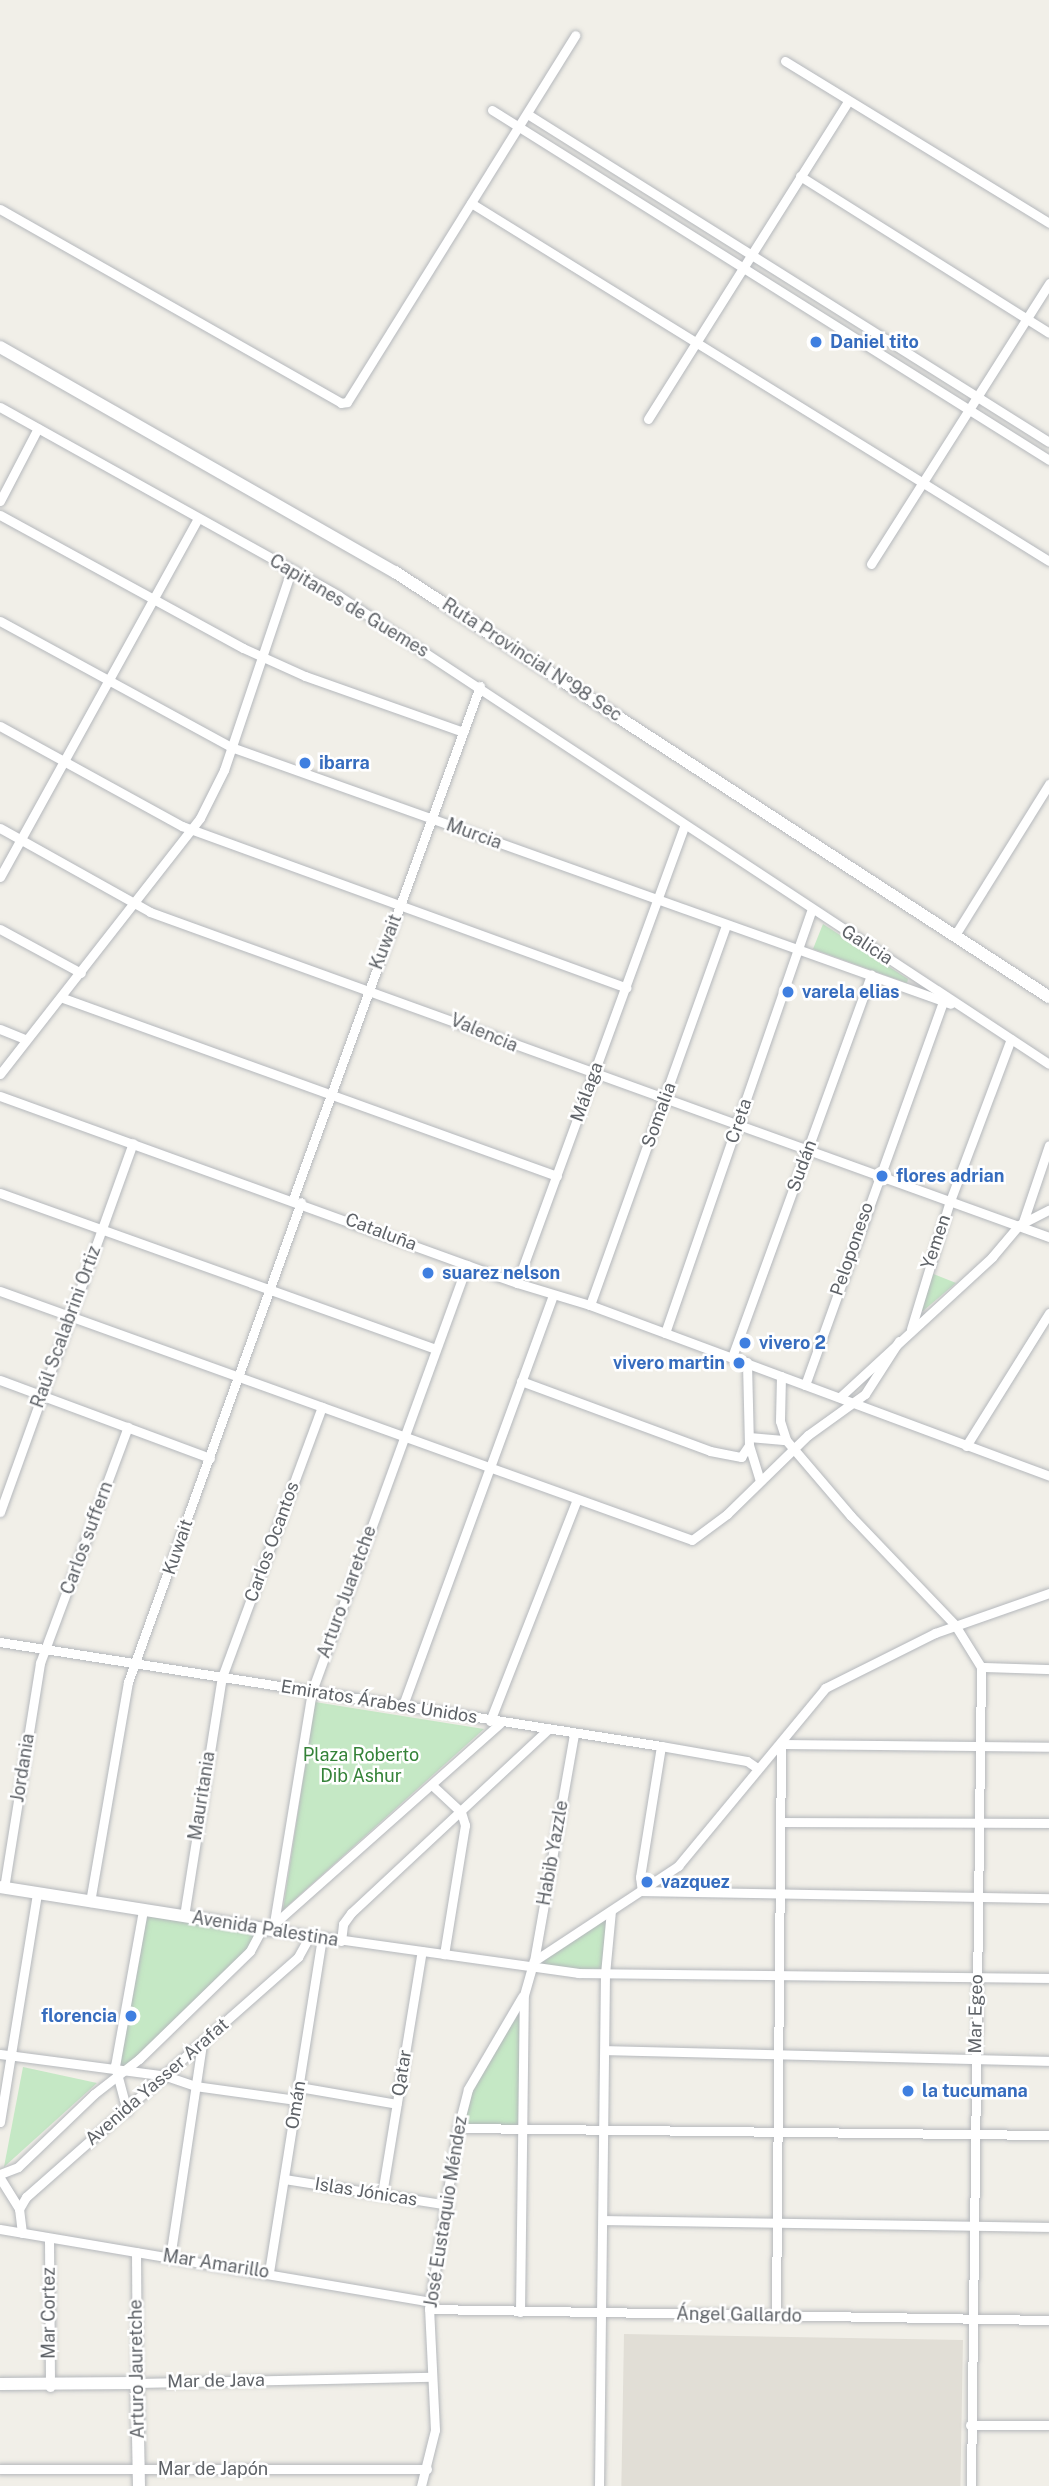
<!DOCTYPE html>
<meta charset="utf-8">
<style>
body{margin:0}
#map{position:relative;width:1049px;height:2486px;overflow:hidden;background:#f1efe8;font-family:"Public Sans",sans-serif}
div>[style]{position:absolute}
.education>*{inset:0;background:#e1ded6;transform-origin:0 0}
.green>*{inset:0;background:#c5e8c5}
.roads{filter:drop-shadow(0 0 2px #b5b8bc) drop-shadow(0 0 2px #b5b8bc)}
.street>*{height:9px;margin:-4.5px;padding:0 4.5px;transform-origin:4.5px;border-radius:4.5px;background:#fff}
.secondary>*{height:12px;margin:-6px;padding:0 6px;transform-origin:6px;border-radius:6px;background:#fff}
.dots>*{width:19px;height:19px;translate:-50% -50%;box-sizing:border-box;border:4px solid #fff;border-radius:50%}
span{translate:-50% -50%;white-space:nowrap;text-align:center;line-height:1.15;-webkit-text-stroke:5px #fff;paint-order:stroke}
.shop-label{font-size:18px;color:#366cbe;font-weight:700}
.left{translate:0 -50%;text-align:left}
.right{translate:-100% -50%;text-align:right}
.street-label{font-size:18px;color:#5f6368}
.park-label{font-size:18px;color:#348238}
</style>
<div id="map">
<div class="education">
<div style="left:624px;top:2334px;width:339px;height:152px;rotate:1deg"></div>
</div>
<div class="green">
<div style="clip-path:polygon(823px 924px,908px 979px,907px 983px,813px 949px)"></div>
<div style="clip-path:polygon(931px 1273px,956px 1283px,923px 1311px,917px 1311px)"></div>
<div style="clip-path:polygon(315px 1702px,484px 1729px,283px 1910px)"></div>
<div style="clip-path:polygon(610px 1913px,604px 1972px,530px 1969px)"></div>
<div style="clip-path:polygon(147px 1916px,260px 1929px,249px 1951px,124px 2069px,117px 2069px)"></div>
<div style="clip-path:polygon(523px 1998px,523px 2127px,459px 2128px,466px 2096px)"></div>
<div style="clip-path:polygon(23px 2067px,97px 2083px,4px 2167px)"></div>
</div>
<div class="roads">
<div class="street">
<div style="left:785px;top:61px;width:310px;rotate:31.5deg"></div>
<div style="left:492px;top:110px;width:658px;rotate:32.14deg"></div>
<div style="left:529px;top:115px;width:614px;rotate:32.16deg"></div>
<div style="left:800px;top:176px;width:294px;rotate:32.2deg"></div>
<div style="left:471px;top:203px;width:680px;rotate:31.77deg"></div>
<div style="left:0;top:209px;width:392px;rotate:29.6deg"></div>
<div style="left:341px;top:403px;width:6px;rotate:-9deg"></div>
<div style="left:347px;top:402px;width:432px;rotate:-58.1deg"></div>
<div style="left:0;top:407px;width:388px;rotate:29.1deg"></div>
<div style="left:339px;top:596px;width:850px;rotate:33.39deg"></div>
<div style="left:648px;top:419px;width:376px;rotate:-57.8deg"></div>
<div style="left:0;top:501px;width:82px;rotate:-62.5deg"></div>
<div style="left:0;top:515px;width:277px;rotate:28.7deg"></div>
<div style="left:243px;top:648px;width:68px;rotate:24.3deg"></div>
<div style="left:305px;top:676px;width:168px;rotate:19.5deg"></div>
<div style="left:871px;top:564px;width:333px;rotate:-57.6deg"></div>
<div style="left:0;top:621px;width:263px;rotate:28.6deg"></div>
<div style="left:231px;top:747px;width:764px;rotate:19.64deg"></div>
<div style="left:0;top:726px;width:208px;rotate:28.8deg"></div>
<div style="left:182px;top:826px;width:473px;rotate:20deg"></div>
<div style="left:0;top:828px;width:172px;rotate:29.2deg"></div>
<div style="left:150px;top:912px;width:956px;rotate:19.88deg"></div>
<div style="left:0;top:877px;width:409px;rotate:-61.1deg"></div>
<div style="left:0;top:929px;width:92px;rotate:28.5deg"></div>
<div style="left:955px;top:935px;width:178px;rotate:-58.1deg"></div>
<div style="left:63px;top:998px;width:525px;rotate:19.82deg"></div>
<div style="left:0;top:1029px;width:27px;rotate:22deg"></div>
<div style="left:0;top:1074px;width:325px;rotate:-52deg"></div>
<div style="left:200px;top:818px;width:54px;rotate:-63.4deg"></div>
<div style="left:224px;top:770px;width:210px;rotate:-71.4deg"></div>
<div style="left:0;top:1096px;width:550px;rotate:19.89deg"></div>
<div style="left:517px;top:1283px;width:76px;rotate:16.8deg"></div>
<div style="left:590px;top:1305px;width:490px;rotate:20.4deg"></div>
<div style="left:0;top:1193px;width:462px;rotate:19.7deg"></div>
<div style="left:293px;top:1199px;width:546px;rotate:-69.97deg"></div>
<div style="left:1023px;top:1222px;width:81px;rotate:-71.3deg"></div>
<div style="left:467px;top:1265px;width:453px;rotate:110deg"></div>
<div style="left:312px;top:1691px;width:242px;rotate:99.3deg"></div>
<div style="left:273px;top:1930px;width:308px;rotate:8deg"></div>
<div style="left:578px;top:1973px;width:471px;rotate:0.6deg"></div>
<div style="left:517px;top:1283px;width:488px;rotate:-69.9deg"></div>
<div style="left:0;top:1291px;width:735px;rotate:19.79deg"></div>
<div style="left:692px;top:1540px;width:44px;rotate:-36.6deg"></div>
<div style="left:727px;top:1514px;width:113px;rotate:-44.3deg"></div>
<div style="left:808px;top:1435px;width:70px;rotate:-35.7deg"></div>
<div style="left:865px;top:1394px;width:63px;rotate:-57.3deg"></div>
<div style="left:590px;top:1305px;width:404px;rotate:-70.3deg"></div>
<div style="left:911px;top:1329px;width:134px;rotate:-73.1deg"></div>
<div style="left:950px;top:1201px;width:173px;rotate:-69.4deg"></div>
<div style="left:665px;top:1333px;width:449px;rotate:-70.9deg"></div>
<div style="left:732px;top:1357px;width:407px;rotate:-70deg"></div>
<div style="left:781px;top:1376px;width:45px;rotate:91.3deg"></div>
<div style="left:780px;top:1421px;width:20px;rotate:72deg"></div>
<div style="left:786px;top:1440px;width:100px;rotate:49.5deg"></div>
<div style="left:851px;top:1516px;width:151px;rotate:46.3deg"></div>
<div style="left:955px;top:1625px;width:49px;rotate:58.2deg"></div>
<div style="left:981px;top:1667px;width:819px;rotate:90.7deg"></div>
<div style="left:0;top:1380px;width:224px;rotate:20.4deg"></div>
<div style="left:521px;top:1381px;width:202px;rotate:20.3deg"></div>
<div style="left:710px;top:1451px;width:32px;rotate:11deg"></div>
<div style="left:741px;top:1457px;width:14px;rotate:-56deg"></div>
<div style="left:749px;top:1445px;width:83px;rotate:-91.4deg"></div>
<div style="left:805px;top:1385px;width:412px;rotate:-70.2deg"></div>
<div style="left:840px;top:1397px;width:207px;rotate:-42.6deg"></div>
<div style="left:992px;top:1257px;width:42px;rotate:-49.8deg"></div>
<div style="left:1019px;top:1225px;width:34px;rotate:-27deg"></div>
<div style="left:749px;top:1437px;width:37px;rotate:5deg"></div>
<div style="left:749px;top:1445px;width:37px;rotate:73deg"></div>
<div style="left:966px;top:1446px;width:157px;rotate:-58deg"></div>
<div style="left:0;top:1512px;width:392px;rotate:-70.2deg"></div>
<div style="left:0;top:1642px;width:669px;rotate:8.94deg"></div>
<div style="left:661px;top:1746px;width:87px;rotate:9.9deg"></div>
<div style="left:747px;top:1761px;width:11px;rotate:34deg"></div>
<div style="left:981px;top:1667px;width:68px;rotate:1.7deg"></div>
<div style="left:403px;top:1705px;width:437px;rotate:-69.9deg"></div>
<div style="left:490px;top:1721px;width:236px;rotate:-68.6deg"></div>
<div style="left:781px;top:1744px;width:268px;rotate:0.6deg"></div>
<div style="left:661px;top:1746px;width:133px;rotate:99.1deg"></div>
<div style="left:640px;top:1877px;width:14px;rotate:82deg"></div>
<div style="left:642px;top:1891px;width:407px;rotate:1deg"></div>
<div style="left:433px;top:1786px;width:38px;rotate:43deg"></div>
<div style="left:461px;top:1812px;width:14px;rotate:73deg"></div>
<div style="left:465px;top:1825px;width:131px;rotate:99.2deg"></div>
<div style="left:781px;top:1822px;width:268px;rotate:0.2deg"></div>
<div style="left:4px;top:1888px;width:228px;rotate:-80.9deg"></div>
<div style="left:40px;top:1663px;width:252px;rotate:-69.6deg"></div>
<div style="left:90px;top:1902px;width:223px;rotate:-80.2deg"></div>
<div style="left:128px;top:1682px;width:510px;rotate:-70.18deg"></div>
<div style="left:184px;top:1916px;width:242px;rotate:-81deg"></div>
<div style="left:222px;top:1677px;width:288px;rotate:-69.7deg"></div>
<div style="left:274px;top:1924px;width:302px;rotate:-41.6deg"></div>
<div style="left:341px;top:1941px;width:17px;rotate:-83deg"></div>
<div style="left:343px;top:1924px;width:14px;rotate:-54deg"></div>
<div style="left:351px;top:1913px;width:268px;rotate:-43deg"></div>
<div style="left:534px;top:1961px;width:173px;rotate:-33.4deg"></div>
<div style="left:678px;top:1866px;width:231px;rotate:-50.4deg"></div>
<div style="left:825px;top:1688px;width:123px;rotate:-26.6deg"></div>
<div style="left:935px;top:1633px;width:121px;rotate:-19.3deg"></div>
<div style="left:605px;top:2050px;width:444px;rotate:1.4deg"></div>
<div style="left:0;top:2054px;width:167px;rotate:7.5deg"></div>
<div style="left:166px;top:2076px;width:31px;rotate:19deg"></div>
<div style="left:195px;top:2086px;width:102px;rotate:7.9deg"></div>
<div style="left:299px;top:2087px;width:99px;rotate:9.8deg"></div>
<div style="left:127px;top:2111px;width:47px;rotate:-104.9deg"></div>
<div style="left:115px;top:2066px;width:158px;rotate:-79.8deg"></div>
<div style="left:0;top:2122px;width:232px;rotate:-80.8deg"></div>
<div style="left:458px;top:2128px;width:591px;rotate:0.68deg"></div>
<div style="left:0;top:2174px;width:19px;rotate:-21deg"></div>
<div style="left:18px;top:2167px;width:105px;rotate:-43.8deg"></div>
<div style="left:94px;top:2094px;width:57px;rotate:-37.9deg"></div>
<div style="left:139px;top:2059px;width:155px;rotate:-44.2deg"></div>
<div style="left:250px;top:1951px;width:26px;rotate:-62deg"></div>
<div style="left:0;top:2178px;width:36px;rotate:58deg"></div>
<div style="left:284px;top:2179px;width:166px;rotate:9deg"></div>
<div style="left:382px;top:2194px;width:246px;rotate:-80.7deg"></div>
<div style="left:604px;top:2220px;width:445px;rotate:0.9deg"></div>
<div style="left:0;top:2229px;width:437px;rotate:9.6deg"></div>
<div style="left:22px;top:2233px;width:24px;rotate:-97deg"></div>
<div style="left:19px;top:2209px;width:14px;rotate:-60deg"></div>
<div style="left:26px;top:2197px;width:363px;rotate:-41.4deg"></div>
<div style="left:298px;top:1957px;width:23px;rotate:-61deg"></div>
<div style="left:49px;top:2239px;width:148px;rotate:89.6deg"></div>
<div style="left:136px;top:2252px;width:131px;rotate:89.6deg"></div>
<div style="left:137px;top:2383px;width:295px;rotate:-1.2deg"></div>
<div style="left:170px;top:2258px;width:217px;rotate:-81.5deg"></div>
<div style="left:269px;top:2272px;width:337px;rotate:-81deg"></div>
<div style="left:429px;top:2309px;width:620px;rotate:1.02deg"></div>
<div style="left:520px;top:2312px;width:317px;rotate:-89.3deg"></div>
<div style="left:524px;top:1995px;width:35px;rotate:-74deg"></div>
<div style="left:534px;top:1961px;width:230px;rotate:-80deg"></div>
<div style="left:776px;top:2316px;width:572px;rotate:-89.5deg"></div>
<div style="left:970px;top:2425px;width:79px"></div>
<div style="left:0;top:2469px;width:427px"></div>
<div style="left:421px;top:2486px;width:58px;rotate:-76deg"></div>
<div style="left:435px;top:2430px;width:121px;rotate:-92.8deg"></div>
<div style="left:429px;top:2309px;width:183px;rotate:-80.9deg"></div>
<div style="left:458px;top:2128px;width:40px;rotate:-75.6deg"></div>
<div style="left:468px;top:2089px;width:107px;rotate:-59.6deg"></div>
<div style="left:599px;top:2486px;width:512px;rotate:-89.33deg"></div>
<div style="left:605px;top:1974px;width:63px;rotate:-84.6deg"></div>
</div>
<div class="secondary">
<div style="left:0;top:347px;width:455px;rotate:29.7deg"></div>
<div style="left:395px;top:572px;width:780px;rotate:33.02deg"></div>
<div style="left:0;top:1887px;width:276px;rotate:9deg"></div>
<div style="left:0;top:2384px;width:137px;rotate:-0.4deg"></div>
<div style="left:137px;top:2383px;width:103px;rotate:88.9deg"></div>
</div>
</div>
<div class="dots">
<div style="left:816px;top:342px;background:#3f7fe0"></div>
<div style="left:305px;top:763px;background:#3f7fe0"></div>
<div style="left:788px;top:992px;background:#3f7fe0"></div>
<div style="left:882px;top:1176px;background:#3f7fe0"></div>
<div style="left:428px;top:1273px;background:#3f7fe0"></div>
<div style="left:745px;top:1343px;background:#3f7fe0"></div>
<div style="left:739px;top:1363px;background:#3f7fe0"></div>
<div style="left:647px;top:1882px;background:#3f7fe0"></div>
<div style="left:131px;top:2016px;background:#3f7fe0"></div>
<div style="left:908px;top:2091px;background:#3f7fe0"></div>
</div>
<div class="shop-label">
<span class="left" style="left:830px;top:342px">Daniel tito</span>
<span class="left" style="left:319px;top:763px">ibarra</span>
<span class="left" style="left:802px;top:992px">varela elias</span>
<span class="left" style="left:896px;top:1176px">flores adrian</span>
<span class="left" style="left:442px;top:1273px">suarez nelson</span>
<span class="left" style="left:759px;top:1343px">vivero 2</span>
<span class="right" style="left:725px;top:1363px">vivero martin</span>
<span class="left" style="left:661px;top:1882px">vazquez</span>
<span class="right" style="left:117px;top:2016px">florencia</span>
<span class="left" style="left:922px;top:2091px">la tucumana</span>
</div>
<div class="street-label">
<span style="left:349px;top:606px;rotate:31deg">Capitanes de Guemes</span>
<span style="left:532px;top:660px;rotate:33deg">Ruta Provincial Nº98 Sec</span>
<span style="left:474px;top:834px;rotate:20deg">Murcia</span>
<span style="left:386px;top:942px;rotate:-69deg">Kuwait</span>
<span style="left:867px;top:945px;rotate:33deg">Galicia</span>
<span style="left:484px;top:1033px;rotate:23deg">Valencia</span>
<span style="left:587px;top:1092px;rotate:-70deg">Málaga</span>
<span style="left:659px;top:1115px;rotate:-70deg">Somalia</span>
<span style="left:739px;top:1121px;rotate:-71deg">Creta</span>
<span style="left:802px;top:1166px;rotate:-70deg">Sudán</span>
<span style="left:381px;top:1232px;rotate:21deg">Cataluña</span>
<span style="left:936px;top:1242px;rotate:-71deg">Yemen</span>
<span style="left:852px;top:1249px;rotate:-71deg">Peloponeso</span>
<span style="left:66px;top:1327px;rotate:-70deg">Raúl Scalabrini Ortiz</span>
<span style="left:87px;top:1538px;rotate:-70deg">Carlos suffern</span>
<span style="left:272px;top:1542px;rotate:-70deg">Carlos Ocantos</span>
<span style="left:178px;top:1547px;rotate:-71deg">Kuwait</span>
<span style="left:347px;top:1592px;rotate:-70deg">Arturo Juaretche</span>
<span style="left:379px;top:1702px;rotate:9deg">Emiratos Árabes Unidos</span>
<span style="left:23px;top:1768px;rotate:-81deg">Jordania</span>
<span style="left:202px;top:1796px;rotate:-81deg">Mauritania</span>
<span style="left:553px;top:1853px;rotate:-80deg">Habib Yazzle</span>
<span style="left:265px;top:1929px;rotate:9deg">Avenida Palestina</span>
<span style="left:976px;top:2014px;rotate:-89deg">Mar Egeo</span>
<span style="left:402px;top:2073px;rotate:-81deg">Qatar</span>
<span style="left:157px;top:2082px;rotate:-41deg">Avenida Yasser Arafat</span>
<span style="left:296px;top:2105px;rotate:-81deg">Omán</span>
<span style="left:366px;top:2192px;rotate:9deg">Islas Jónicas</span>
<span style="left:446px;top:2212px;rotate:-81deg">José Eustaquio Méndez</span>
<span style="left:216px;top:2264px;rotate:9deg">Mar Amarillo</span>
<span style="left:49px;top:2313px;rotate:-90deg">Mar Cortez</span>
<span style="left:739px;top:2315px;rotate:1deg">Ángel Gallardo</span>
<span style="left:137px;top:2369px;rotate:-91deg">Arturo Jauretche</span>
<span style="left:216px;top:2381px;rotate:-1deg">Mar de Java</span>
<span style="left:213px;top:2469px">Mar de Japón</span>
</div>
<div class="park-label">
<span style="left:361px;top:1766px">Plaza Roberto<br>Dib Ashur</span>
</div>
</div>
